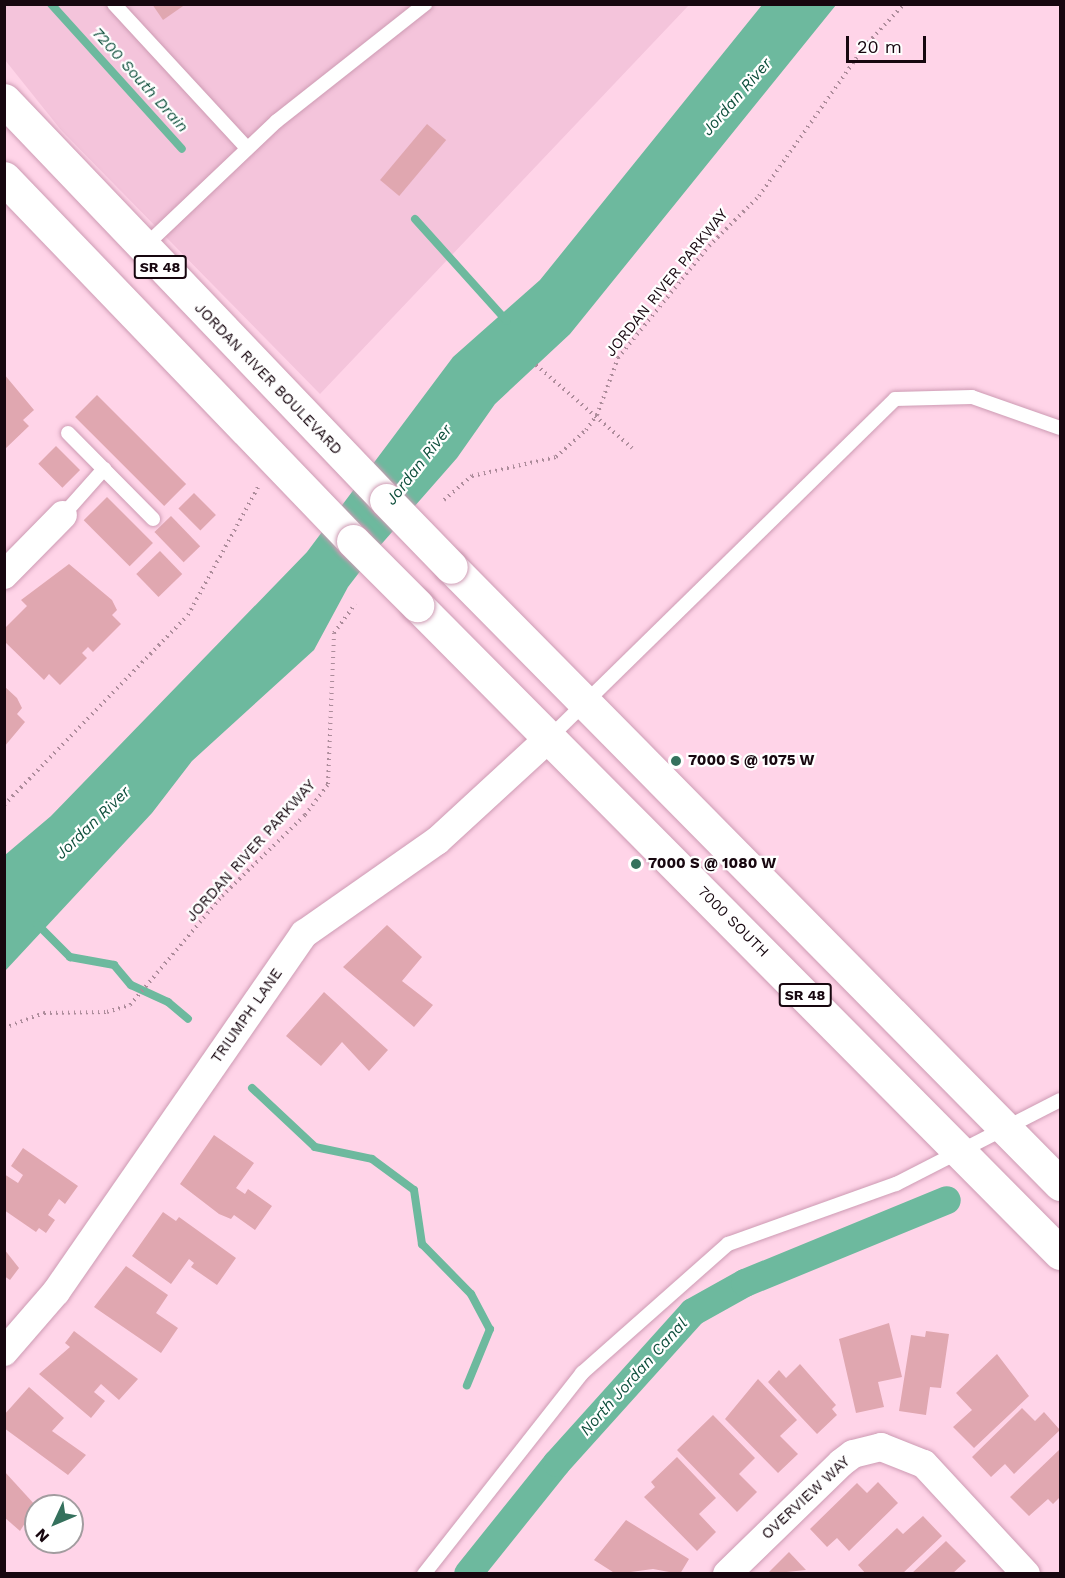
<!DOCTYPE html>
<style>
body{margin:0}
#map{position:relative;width:1065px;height:1578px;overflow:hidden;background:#ffd4e8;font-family:"Work Sans",sans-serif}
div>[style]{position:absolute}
.built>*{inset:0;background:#f4c4db}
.water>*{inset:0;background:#6db99e}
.stream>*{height:8px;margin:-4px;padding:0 4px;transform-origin:4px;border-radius:4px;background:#6db99e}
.canal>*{height:28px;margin:-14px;padding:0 14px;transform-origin:14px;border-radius:14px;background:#6db99e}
.building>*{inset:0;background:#e0a7b0;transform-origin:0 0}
.path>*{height:4px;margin-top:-2px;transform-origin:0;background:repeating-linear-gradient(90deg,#ad8c9b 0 1.5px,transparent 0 6px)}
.roads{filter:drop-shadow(0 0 2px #cd9bb3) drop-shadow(0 0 2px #cd9bb3)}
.service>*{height:14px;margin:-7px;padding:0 7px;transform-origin:7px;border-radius:7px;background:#fff}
.minor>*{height:28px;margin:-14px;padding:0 14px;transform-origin:14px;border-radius:14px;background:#fff}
.primary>*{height:33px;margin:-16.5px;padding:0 16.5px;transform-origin:16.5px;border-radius:16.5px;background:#fff}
.bridges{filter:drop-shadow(0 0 2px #cd9bb3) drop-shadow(0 0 2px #cd9bb3)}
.primary-bridge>*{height:33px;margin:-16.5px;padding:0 16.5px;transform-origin:16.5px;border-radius:16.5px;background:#fff}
.dots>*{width:16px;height:16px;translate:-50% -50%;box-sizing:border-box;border:3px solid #fff;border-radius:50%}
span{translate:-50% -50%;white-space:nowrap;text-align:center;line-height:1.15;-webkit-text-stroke:4.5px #fff;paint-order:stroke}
.shield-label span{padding:2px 4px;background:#fff;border:2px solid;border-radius:4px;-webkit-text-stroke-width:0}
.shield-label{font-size:14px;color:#17070f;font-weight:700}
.street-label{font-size:15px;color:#17070f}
.poi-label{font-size:15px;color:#17070f;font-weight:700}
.left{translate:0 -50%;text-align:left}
.water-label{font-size:16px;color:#0e4f3c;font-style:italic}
.frame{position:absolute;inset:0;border:6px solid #17070f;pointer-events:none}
.north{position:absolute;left:24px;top:1494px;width:60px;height:60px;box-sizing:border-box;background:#fff;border:2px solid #a29c9f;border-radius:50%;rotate:226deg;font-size:16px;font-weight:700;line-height:24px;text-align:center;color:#17070f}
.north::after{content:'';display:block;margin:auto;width:21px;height:27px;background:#35715d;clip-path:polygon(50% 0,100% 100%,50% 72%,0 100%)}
.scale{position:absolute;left:846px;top:36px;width:80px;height:27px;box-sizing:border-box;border:3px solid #17070f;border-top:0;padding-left:8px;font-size:18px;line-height:21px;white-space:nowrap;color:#17070f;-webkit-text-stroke:4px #fff;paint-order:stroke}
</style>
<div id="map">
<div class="built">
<div style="clip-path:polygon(5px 5px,689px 5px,320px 394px,61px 130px,5px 60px)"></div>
</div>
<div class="water">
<div style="clip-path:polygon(762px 5px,836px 5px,570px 334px,495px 404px,457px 458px,378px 548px,348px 587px,314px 650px,192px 761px,152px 813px,5px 971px,5px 855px,51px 816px,307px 552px,453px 357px,540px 280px)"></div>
</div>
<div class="stream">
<div style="left:51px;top:4px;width:195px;rotate:47.9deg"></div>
<div style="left:415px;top:219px;width:137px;rotate:48deg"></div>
<div style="left:37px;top:924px;width:47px;rotate:45deg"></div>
<div style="left:70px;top:957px;width:45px;rotate:10.3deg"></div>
<div style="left:114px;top:965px;width:26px;rotate:50deg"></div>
<div style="left:131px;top:985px;width:41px;rotate:24.7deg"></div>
<div style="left:168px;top:1002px;width:26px;rotate:40deg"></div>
<div style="left:252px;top:1088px;width:86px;rotate:43.1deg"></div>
<div style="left:315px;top:1147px;width:58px;rotate:11.9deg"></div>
<div style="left:372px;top:1159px;width:52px;rotate:36.4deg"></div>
<div style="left:414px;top:1190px;width:55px;rotate:81.6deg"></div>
<div style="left:422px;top:1244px;width:70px;rotate:45.6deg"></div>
<div style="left:471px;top:1294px;width:40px;rotate:62deg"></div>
<div style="left:490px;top:1329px;width:61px;rotate:112.3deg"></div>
</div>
<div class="canal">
<div style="left:468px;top:1574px;width:142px;rotate:-51.3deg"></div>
<div style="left:557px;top:1463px;width:203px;rotate:-48deg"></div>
<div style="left:693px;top:1312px;width:60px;rotate:-29.1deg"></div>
<div style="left:745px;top:1283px;width:218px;rotate:-22.3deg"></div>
</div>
<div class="building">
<div style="clip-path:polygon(152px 4px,186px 4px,163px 20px)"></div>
<div style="left:427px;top:124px;width:25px;height:73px;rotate:40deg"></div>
<div style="clip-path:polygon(4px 374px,34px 410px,23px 420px,29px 426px,4px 450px)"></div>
<div style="left:97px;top:395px;width:126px;height:31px;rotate:45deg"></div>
<div style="left:56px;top:446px;width:34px;height:25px;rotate:45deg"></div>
<div style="left:194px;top:493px;width:31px;height:22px;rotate:45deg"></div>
<div style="left:107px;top:497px;width:65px;height:33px;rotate:45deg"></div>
<div style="left:171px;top:516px;width:42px;height:23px;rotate:46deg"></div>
<div style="left:160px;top:551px;width:32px;height:33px;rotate:46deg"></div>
<div style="clip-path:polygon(69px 564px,112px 600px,117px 610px,112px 615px,121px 624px,93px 652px,88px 647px,82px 653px,87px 658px,60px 685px,49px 674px,44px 680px,4px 641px,4px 629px,27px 606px,21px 600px)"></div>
<div style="clip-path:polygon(4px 686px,17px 698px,22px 708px,17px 714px,25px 722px,4px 747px)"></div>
<div style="clip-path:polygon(387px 925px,422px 957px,402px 981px,433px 1005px,414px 1027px,343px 967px)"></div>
<div style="clip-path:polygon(324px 992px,388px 1050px,369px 1071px,342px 1042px,321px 1066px,286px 1036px)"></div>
<div style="clip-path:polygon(214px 1135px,254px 1163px,236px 1188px,245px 1194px,248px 1189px,272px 1206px,255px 1230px,234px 1215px,231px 1219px,219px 1214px,180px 1184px)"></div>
<div style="clip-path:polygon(23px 1148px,78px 1186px,65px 1204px,59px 1199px,48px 1215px,55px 1220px,46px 1233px,39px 1228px,36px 1232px,4px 1210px,4px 1174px,18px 1183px,23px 1175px,11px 1166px)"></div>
<div style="clip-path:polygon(163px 1212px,176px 1221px,179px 1217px,236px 1258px,217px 1285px,191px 1267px,194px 1263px,189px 1259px,171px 1284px,132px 1256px)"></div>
<div style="clip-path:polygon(4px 1249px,19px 1268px,10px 1280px,4px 1276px)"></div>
<div style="clip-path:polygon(126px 1266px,168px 1295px,156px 1313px,178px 1328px,161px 1353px,94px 1307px)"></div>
<div style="clip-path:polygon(889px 1323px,902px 1377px,878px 1382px,884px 1407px,856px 1413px,839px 1339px)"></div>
<div style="clip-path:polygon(74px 1331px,138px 1379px,119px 1400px,101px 1384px,94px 1392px,105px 1401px,91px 1418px,39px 1374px,70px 1347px,65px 1343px)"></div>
<div style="clip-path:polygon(926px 1331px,949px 1334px,941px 1388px,930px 1387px,926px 1415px,899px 1411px,911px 1335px,925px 1337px)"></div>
<div style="clip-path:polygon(997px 1354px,1029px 1396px,974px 1448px,953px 1427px,972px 1410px,956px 1393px)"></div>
<div style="clip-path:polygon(800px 1364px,836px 1405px,832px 1409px,837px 1415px,817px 1434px,768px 1382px,779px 1370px,786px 1378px)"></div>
<div style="clip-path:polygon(758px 1379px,797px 1420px,780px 1436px,798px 1454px,778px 1473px,725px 1419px)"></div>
<div style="clip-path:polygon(29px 1387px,64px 1418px,52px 1431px,86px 1455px,68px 1475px,4px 1428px,4px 1415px)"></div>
<div style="clip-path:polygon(1022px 1408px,1035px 1421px,1044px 1412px,1060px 1430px,1014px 1474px,1005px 1464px,991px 1477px,972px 1457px)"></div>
<div style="clip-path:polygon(713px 1415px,755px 1458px,739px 1474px,757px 1492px,737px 1512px,677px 1450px)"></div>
<div style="clip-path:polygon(1060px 1449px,1060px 1497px,1053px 1504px,1048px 1499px,1029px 1516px,1010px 1497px)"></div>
<div style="clip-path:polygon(677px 1457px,716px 1498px,699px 1514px,716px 1532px,697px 1551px,644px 1497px,655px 1487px,651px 1482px)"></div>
<div style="clip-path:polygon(4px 1471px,36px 1506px,20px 1531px,4px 1517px)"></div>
<div style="clip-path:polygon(878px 1482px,898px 1503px,849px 1551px,837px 1538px,827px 1547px,810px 1529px,857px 1483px,867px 1493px)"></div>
<div style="clip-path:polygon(923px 1516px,942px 1536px,902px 1574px,866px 1574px,858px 1565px,897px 1528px,903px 1534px)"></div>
<div style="clip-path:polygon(626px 1520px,689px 1559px,680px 1574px,653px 1569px,616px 1574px,594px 1560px)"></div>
<div style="clip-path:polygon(946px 1541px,966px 1561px,952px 1574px,911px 1574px)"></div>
<div style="clip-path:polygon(789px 1552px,806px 1570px,767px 1574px)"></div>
</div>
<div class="path">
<div style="left:536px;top:365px;width:127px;rotate:40.8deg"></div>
<div style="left:444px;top:500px;width:37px;rotate:-41deg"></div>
<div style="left:472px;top:476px;width:86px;rotate:-12.7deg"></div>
<div style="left:556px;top:457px;width:40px;rotate:-42deg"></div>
<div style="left:586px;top:430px;width:19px;rotate:-54deg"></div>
<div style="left:597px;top:415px;width:61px;rotate:-69.8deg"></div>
<div style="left:618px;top:358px;width:144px;rotate:-50.9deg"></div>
<div style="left:709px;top:246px;width:71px;rotate:-45deg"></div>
<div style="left:759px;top:196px;width:182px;rotate:-54.8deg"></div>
<div style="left:864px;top:47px;width:59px;rotate:-47.1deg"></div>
<div style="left:4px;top:805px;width:264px;rotate:-45.9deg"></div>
<div style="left:188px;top:615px;width:146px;rotate:-61.3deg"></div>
<div style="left:4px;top:1028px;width:43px;rotate:-20.6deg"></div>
<div style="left:44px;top:1013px;width:63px;rotate:-0.9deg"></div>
<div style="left:107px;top:1012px;width:24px;rotate:-17deg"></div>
<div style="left:130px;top:1005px;width:143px;rotate:-49.8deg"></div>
<div style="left:222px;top:896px;width:116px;rotate:-44.3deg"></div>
<div style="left:305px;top:815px;width:39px;rotate:-53deg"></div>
<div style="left:328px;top:784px;width:151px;rotate:-87.7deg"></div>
<div style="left:334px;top:633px;width:36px;rotate:-54deg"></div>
</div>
<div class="roads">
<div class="service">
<div style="left:114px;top:4px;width:196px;rotate:47.3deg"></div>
<div style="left:144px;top:247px;width:183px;rotate:-43.5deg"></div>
<div style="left:277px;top:121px;width:189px;rotate:-38.3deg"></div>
<div style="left:68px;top:433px;width:121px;rotate:45.3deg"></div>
<div style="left:63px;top:515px;width:62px;rotate:-48.3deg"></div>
<div style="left:549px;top:738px;width:484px;rotate:-44.4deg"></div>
<div style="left:895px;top:399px;width:77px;rotate:-1.5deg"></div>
<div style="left:972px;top:397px;width:93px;rotate:19.4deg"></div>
<div style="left:424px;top:1574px;width:256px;rotate:-51.8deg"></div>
<div style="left:582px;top:1373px;width:195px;rotate:-41.5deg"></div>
<div style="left:728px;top:1244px;width:178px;rotate:-19.7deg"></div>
<div style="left:896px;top:1184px;width:184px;rotate:-27.1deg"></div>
</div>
<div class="minor">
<div style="left:4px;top:575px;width:84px;rotate:-45.5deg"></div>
<div style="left:4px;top:1352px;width:79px;rotate:-49.1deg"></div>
<div style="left:56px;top:1292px;width:436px;rotate:-55.3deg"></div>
<div style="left:304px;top:934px;width:162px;rotate:-35deg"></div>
<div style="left:437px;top:841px;width:152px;rotate:-42.6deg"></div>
<div style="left:727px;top:1574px;width:159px;rotate:-44.2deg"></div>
<div style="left:841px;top:1463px;width:15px;rotate:-37deg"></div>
<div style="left:853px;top:1454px;width:29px;rotate:-14deg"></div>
<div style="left:881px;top:1447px;width:46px;rotate:21.6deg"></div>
<div style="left:924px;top:1464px;width:150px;rotate:47.2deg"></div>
</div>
<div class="primary">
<div style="left:4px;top:100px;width:553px;rotate:46.32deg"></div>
<div style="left:4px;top:178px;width:504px;rotate:46.13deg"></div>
<div style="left:451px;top:567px;width:867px;rotate:45.37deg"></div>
<div style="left:417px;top:605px;width:913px;rotate:45.22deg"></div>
</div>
</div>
<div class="bridges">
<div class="primary-bridge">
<div style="left:386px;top:500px;width:93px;rotate:45.9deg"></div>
<div style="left:353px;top:541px;width:91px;rotate:45deg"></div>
</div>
</div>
<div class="dots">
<div style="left:676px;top:761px;background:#35715d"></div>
<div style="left:636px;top:864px;background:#35715d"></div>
</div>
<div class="shield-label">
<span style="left:160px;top:267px">SR 48</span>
<span style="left:805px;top:995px">SR 48</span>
</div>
<div class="street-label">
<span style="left:667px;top:283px;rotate:-51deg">JORDAN RIVER PARKWAY</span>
<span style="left:268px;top:379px;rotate:46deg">JORDAN RIVER BOULEVARD</span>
<span style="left:251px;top:851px;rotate:-48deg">JORDAN RIVER PARKWAY</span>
<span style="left:733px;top:922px;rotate:45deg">7000 SOUTH</span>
<span style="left:247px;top:1016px;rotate:-55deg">TRIUMPH LANE</span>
<span style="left:806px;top:1498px;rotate:-43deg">OVERVIEW WAY</span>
</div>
<div class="poi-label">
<span class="left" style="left:688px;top:761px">7000 S @ 1075 W</span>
<span class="left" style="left:648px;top:864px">7000 S @ 1080 W</span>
</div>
<div class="water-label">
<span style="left:140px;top:80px;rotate:48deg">7200 South Drain</span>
<span style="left:737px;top:97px;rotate:-49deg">Jordan River</span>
<span style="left:419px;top:465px;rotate:-52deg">Jordan River</span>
<span style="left:93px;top:823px;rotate:-44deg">Jordan River</span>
<span style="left:634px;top:1377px;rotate:-48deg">North Jordan Canal</span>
</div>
<div class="frame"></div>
<div class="north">N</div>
<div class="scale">20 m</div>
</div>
